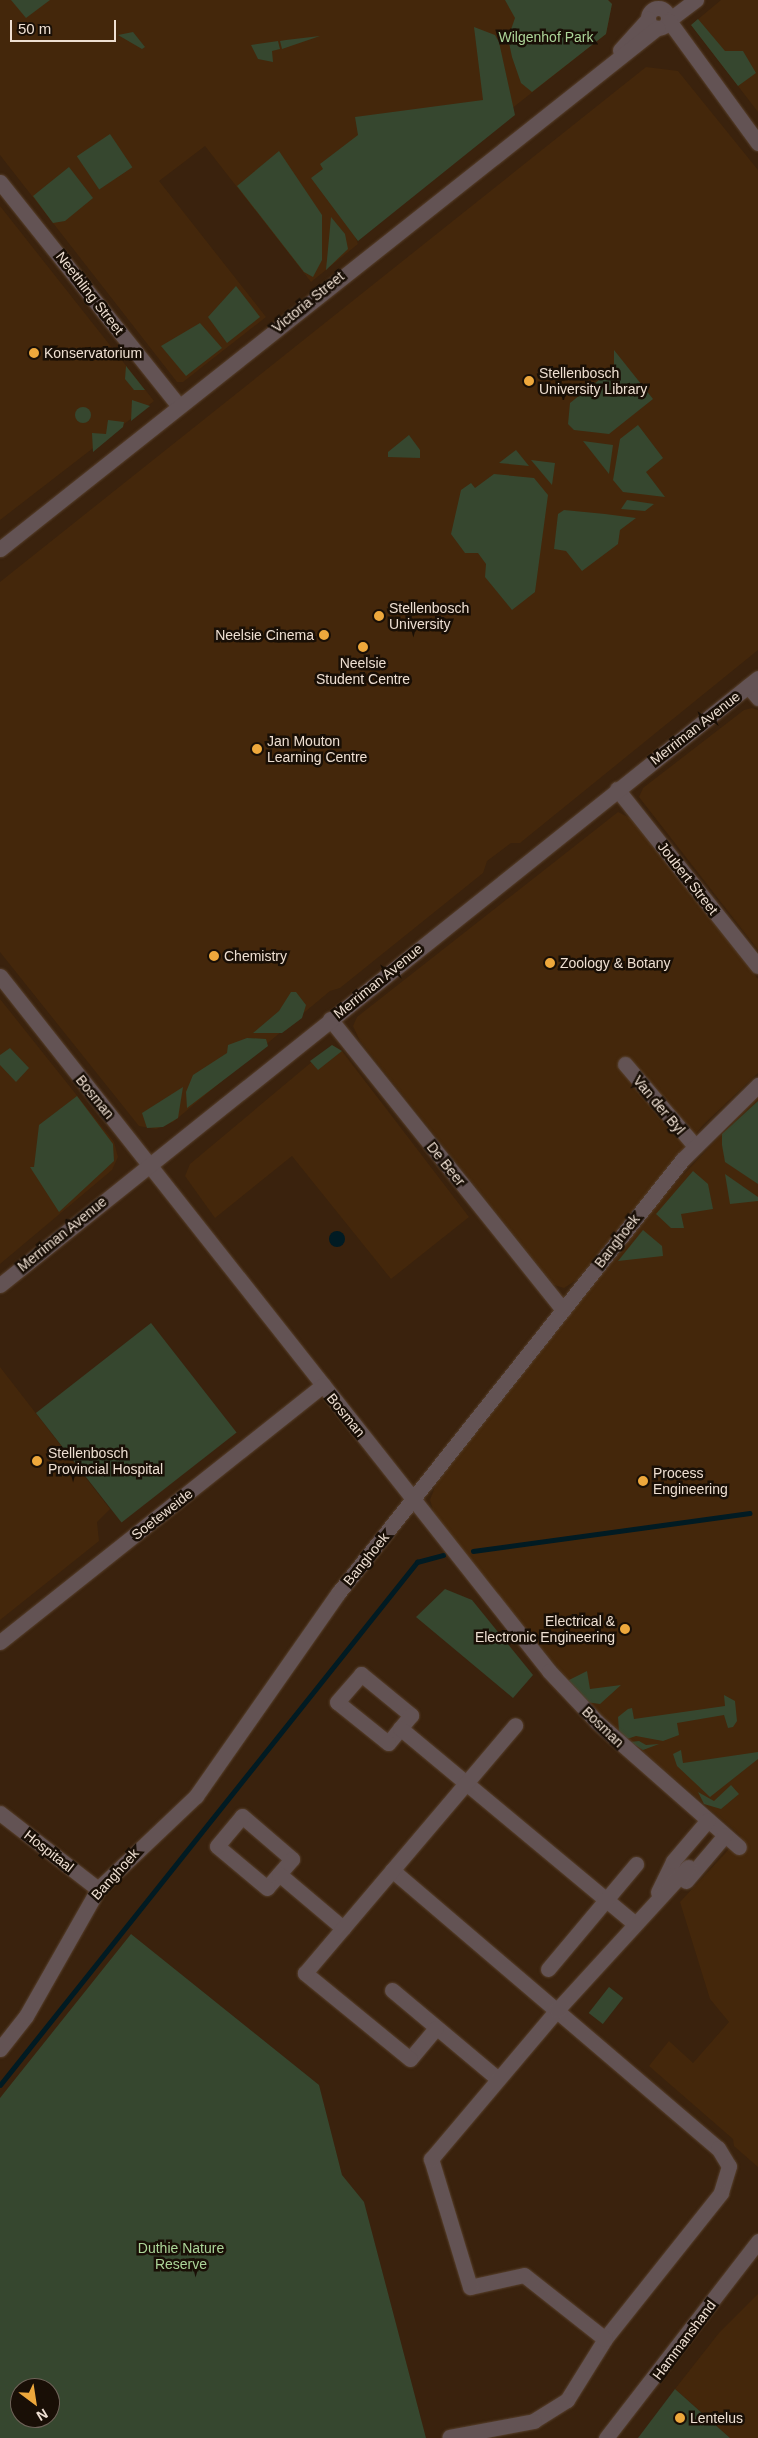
<!DOCTYPE html>
<style>
body{margin:0}
#map{position:relative;width:758px;height:2438px;overflow:hidden;background:#3a220d;font-family:Helvetica,sans-serif}
div>[style]{position:absolute}
.built>*{inset:0;background:#44270b}
.green>*{inset:0;background:#36472f;transform-origin:0 0}
.round{border-radius:50%}
.water>*{inset:0;background:#011b23}
.stream>*{height:4.5px;margin:-2.25px;padding:0 2.25px;transform-origin:2.25px;border-radius:2.25px;background:#011b23}
.roads{filter:drop-shadow(0 0 1px #57402d) drop-shadow(0 0 1px #57402d)}
.minor>*{height:15px;margin:-7.5px;padding:0 7.5px;transform-origin:7.5px;border-radius:7.5px;background:#635354}
.minor>.ring{margin:-7.5px;padding:0;box-sizing:content-box;background:none;border:15px solid #635354;border-radius:50%}
.tertiary>*{height:15px;margin:-7.5px;padding:0 7.5px;transform-origin:7.5px;border-radius:7.5px;background:#635354}
.dots>*{width:14px;height:14px;translate:-50% -50%;box-sizing:border-box;border:2px solid #190f06;border-radius:50%}
span{translate:-50% -50%;white-space:nowrap;text-align:center;line-height:1.15;-webkit-text-stroke:5px #190f06;paint-order:stroke}
.park-label{font-size:14px;color:#acd599}
.street-label{font-size:14px;color:#eedfd2}
.poi-label{font-size:14px;color:#eedfd2}
.left{translate:0 -50%;text-align:left}
.right{translate:-100% -50%;text-align:right}
.north{position:absolute;left:10px;top:2378px;width:50px;height:50px;box-sizing:border-box;background:#190f06;border:1px solid #6e6258;border-radius:50%;rotate:149deg;font-size:14px;font-weight:700;line-height:20px;text-align:center;color:#eedfd2}
.north::after{content:'';display:block;margin:auto;width:18px;height:22px;background:#eea83c;clip-path:polygon(50% 0,100% 100%,50% 72%,0 100%)}
.scale{position:absolute;left:10px;top:20px;width:106px;height:22px;box-sizing:border-box;border:2px solid #eedfd2;border-top:0;padding-left:6px;font-size:15px;line-height:18px;white-space:nowrap;color:#eedfd2;-webkit-text-stroke:4px #190f06;paint-order:stroke}
</style>
<div id="map">
<div class="built">
<div style="clip-path:polygon(0 0,608px 0,612px 4px,606px 34px,354px 233px,358px 244px,311px 282px,205px 146px,159px 181px,266px 317px,183px 382px,177px 382px,0 155px)"></div>
<div style="clip-path:polygon(721px 0,758px 0,758px 112px,691px 25px)"></div>
<div style="clip-path:polygon(646px 67px,678px 71px,758px 170px,758px 650px,520px 843px,511px 843px,487px 861px,483px 873px,340px 988px,330px 991px,173px 1122px,156px 1129px,139px 1126px,0 952px,0 582px)"></div>
<div style="clip-path:polygon(0 206px,154px 401px,0 520px)"></div>
<div style="clip-path:polygon(752px 708px,758px 710px,758px 950px,639px 797px,643px 788px,744px 710px)"></div>
<div style="clip-path:polygon(618px 812px,630px 818px,758px 979px,758px 1073px,703px 1125px,578px 1279px,564px 1288px,554px 1285px,360px 1041px,353px 1026px,357px 1017px)"></div>
<div style="clip-path:polygon(0 999px,114px 1142px,118px 1157px,112px 1170px,0 1264px)"></div>
<div style="clip-path:polygon(332px 1045px,342px 1051px,469px 1217px,391px 1279px,292px 1156px,215px 1218px,185px 1176px,190px 1164px)"></div>
<div style="clip-path:polygon(758px 1095px,758px 2167px,734px 2146px,733px 2139px,649px 2066px,669px 2041px,693px 2063px,729px 2022px,710px 1999px,680px 1902px,741px 1836px,586px 1702px,435px 1517px,430px 1500px,436px 1484px,658px 1202px)"></div>
<div style="clip-path:polygon(0 1367px,110px 1509px,97px 1522px,99px 1541px,0 1620px)"></div>
<div style="clip-path:polygon(758px 2294px,758px 2438px,730px 2438px,675px 2389px,719px 2333px)"></div>
</div>
<div class="green">
<div style="clip-path:polygon(11px 0,50px 0,26px 18px)"></div>
<div style="clip-path:polygon(505px 0,608px 0,612px 4px,606px 34px,532px 92px,521px 83px,512px 57px,508px 38px,515px 18px)"></div>
<div style="clip-path:polygon(698px 19px,725px 51px,743px 51px,756px 73px,738px 86px,691px 25px)"></div>
<div style="clip-path:polygon(474px 27px,495px 35px,499px 42px,515px 115px,358px 241px,311px 178px,323px 169px,320px 164px,358px 135px,355px 117px,483px 100px)"></div>
<div style="clip-path:polygon(133px 32px,145px 47px,142px 49px,118px 35px)"></div>
<div style="clip-path:polygon(320px 36px,282px 49px,280px 41px,286px 40px)"></div>
<div style="clip-path:polygon(278px 41px,280px 49px,272px 51px,273px 62px,258px 59px,251px 45px)"></div>
<div style="left:110px;top:134px;width:40px;height:40px;rotate:56deg"></div>
<div style="clip-path:polygon(279px 151px,322px 215px,322px 260px,313px 277px,304px 272px,237px 186px)"></div>
<div style="clip-path:polygon(69px 167px,93px 198px,65px 221px,53px 223px,33px 196px)"></div>
<div style="clip-path:polygon(331px 217px,345px 234px,348px 249px,326px 270px)"></div>
<div style="clip-path:polygon(236px 286px,260px 317px,227px 343px,208px 317px)"></div>
<div style="clip-path:polygon(200px 323px,222px 348px,186px 376px,161px 346px)"></div>
<div style="clip-path:polygon(614px 350px,653px 399px,609px 434px,574px 430px,568px 424px,570px 403px,614px 368px)"></div>
<div style="clip-path:polygon(126px 366px,145px 390px,134px 390px,125px 379px)"></div>
<div style="clip-path:polygon(132px 400px,150px 406px,131px 421px)"></div>
<div class="round" style="left:75px;top:407px;width:16px;height:16px"></div>
<div style="clip-path:polygon(108px 420px,124px 422px,123px 427px,93px 452px,92px 433px,106px 434px)"></div>
<div style="clip-path:polygon(638px 425px,663px 458px,646px 472px,665px 497px,623px 492px,613px 480px,620px 439px)"></div>
<div style="clip-path:polygon(409px 435px,420px 450px,420px 458px,388px 457px,388px 452px)"></div>
<div style="clip-path:polygon(583px 441px,613px 445px,609px 474px)"></div>
<div style="clip-path:polygon(516px 450px,529px 466px,499px 463px)"></div>
<div style="clip-path:polygon(531px 460px,555px 463px,552px 485px)"></div>
<div style="clip-path:polygon(494px 474px,534px 478px,548px 495px,535px 592px,512px 610px,485px 577px,486px 564px,478px 553px,465px 553px,451px 534px,461px 490px,471px 483px,475px 488px)"></div>
<div style="clip-path:polygon(627px 500px,654px 504px,645px 511px,621px 509px)"></div>
<div style="clip-path:polygon(564px 510px,605px 514px,636px 518px,620px 530px,618px 544px,582px 571px,566px 551px,554px 549px,558px 514px)"></div>
<div style="clip-path:polygon(291px 992px,296px 992px,306px 1005px,302px 1018px,282px 1033px,253px 1033px,279px 1011px)"></div>
<div style="clip-path:polygon(247px 1038px,266px 1039px,268px 1046px,187px 1108px,186px 1092px,193px 1075px,227px 1053px,228px 1045px)"></div>
<div style="clip-path:polygon(332px 1045px,342px 1051px,318px 1070px,310px 1061px)"></div>
<div style="clip-path:polygon(10px 1048px,29px 1068px,16px 1082px,0 1065px,0 1055px)"></div>
<div style="clip-path:polygon(183px 1087px,178px 1118px,163px 1127px,147px 1128px,142px 1113px)"></div>
<div style="clip-path:polygon(77px 1096px,113px 1144px,114px 1161px,59px 1212px,30px 1167px,34px 1167px,39px 1125px)"></div>
<div style="clip-path:polygon(758px 1101px,758px 1184px,725px 1162px,722px 1145px,722px 1134px)"></div>
<div style="clip-path:polygon(693px 1171px,708px 1184px,713px 1209px,681px 1214px,684px 1228px,671px 1228px,656px 1214px)"></div>
<div style="clip-path:polygon(725px 1174px,758px 1197px,758px 1201px,730px 1204px)"></div>
<div style="clip-path:polygon(643px 1230px,662px 1246px,663px 1256px,618px 1261px)"></div>
<div style="left:151px;top:1323px;width:139px;height:146px;rotate:52deg"></div>
<div style="clip-path:polygon(445px 1589px,472px 1600px,533px 1675px,513px 1698px,416px 1617px)"></div>
<div style="clip-path:polygon(587px 1671px,590px 1689px,621px 1685px,600px 1704px,586px 1702px,567px 1681px)"></div>
<div style="clip-path:polygon(724px 1695px,735px 1701px,737px 1721px,733px 1727px,728px 1728px,724px 1715px,677px 1723px,679px 1735px,663px 1741px,636px 1736px,627px 1739px,619px 1732px,618px 1717px,628px 1709px,632px 1708px,634px 1719px,725px 1706px)"></div>
<div style="clip-path:polygon(639px 1741px,646px 1745px,659px 1744px,643px 1750px,630px 1742px)"></div>
<div style="clip-path:polygon(681px 1750px,683px 1763px,758px 1752px,758px 1759px,710px 1797px,677px 1766px,673px 1754px)"></div>
<div style="clip-path:polygon(731px 1785px,739px 1794px,721px 1809px,704px 1804px,698px 1792px,714px 1801px)"></div>
<div style="clip-path:polygon(evenodd,131px 1934px,319px 2085px,342px 2175px,364px 2202px,426px 2438px,0 2438px,0 2098px,131px 1934px,20px 2388px,50px 2388px,50px 2418px,20px 2418px,20px 2388px)"></div>
<div style="left:609px;top:1987px;width:18px;height:33px;rotate:38deg"></div>
<div style="clip-path:polygon(675px 2389px,730px 2438px,638px 2438px)"></div>
</div>
<div class="water">
<div class="round" style="left:329px;top:1231px;width:16px;height:16px"></div>
</div>
<div class="stream">
<div style="left:473px;top:1551px;width:279px;rotate:-7.8deg"></div>
<div style="left:0;top:2085px;width:669px;rotate:-51.43deg"></div>
<div style="left:417px;top:1562px;width:27px;rotate:-15deg"></div>
</div>
<div class="roads">
<div class="minor">
<div class="ring" style="left:648px;top:8px;width:5px;height:5px"></div>
<div style="left:669px;top:20px;width:34px;rotate:-37deg"></div>
<div style="left:669px;top:21px;width:151px;rotate:53.9deg"></div>
<div style="left:620px;top:50px;width:42px;rotate:-47.9deg"></div>
<div style="left:0;top:182px;width:287px;rotate:51.4deg"></div>
<div style="left:0;top:549px;width:839px;rotate:-38.41deg"></div>
<div style="left:748px;top:686px;width:16px;rotate:50deg"></div>
<div style="left:617px;top:789px;width:226px;rotate:51.5deg"></div>
<div style="left:0;top:976px;width:886px;rotate:51.69deg"></div>
<div style="left:549px;top:1671px;width:70px;rotate:46.7deg"></div>
<div style="left:597px;top:1722px;width:189px;rotate:41.4deg"></div>
<div style="left:330px;top:1019px;width:373px;rotate:51.3deg"></div>
<div style="left:625px;top:1064px;width:108px;rotate:49.5deg"></div>
<div style="left:0;top:1642px;width:413px;rotate:-38.5deg"></div>
<div style="left:361px;top:1674px;width:65px;rotate:39.4deg"></div>
<div style="left:411px;top:1715px;width:36px;rotate:129deg"></div>
<div style="left:388px;top:1743px;width:65px;rotate:-141.2deg"></div>
<div style="left:337px;top:1702px;width:37px;rotate:-49deg"></div>
<div style="left:400px;top:1728px;width:306px;rotate:39.8deg"></div>
<div style="left:0;top:1813px;width:124px;rotate:37.8deg"></div>
<div style="left:242px;top:1816px;width:66px;rotate:40.7deg"></div>
<div style="left:292px;top:1859px;width:38px;rotate:131deg"></div>
<div style="left:267px;top:1888px;width:65px;rotate:-140deg"></div>
<div style="left:217px;top:1846px;width:39px;rotate:-50deg"></div>
<div style="left:392px;top:1870px;width:428px;rotate:40.5deg"></div>
<div style="left:718px;top:2148px;width:21px;rotate:59deg"></div>
<div style="left:729px;top:2166px;width:28px;rotate:107deg"></div>
<div style="left:721px;top:2193px;width:186px;rotate:128.5deg"></div>
<div style="left:605px;top:2339px;width:72px;rotate:121.9deg"></div>
<div style="left:567px;top:2400px;width:39px;rotate:148deg"></div>
<div style="left:534px;top:2421px;width:86px;rotate:169.3deg"></div>
<div style="left:279px;top:1874px;width:84px;rotate:40.2deg"></div>
<div style="left:686px;top:1881px;width:60px;rotate:-49.7deg"></div>
<div style="left:658px;top:1892px;width:34px;rotate:-64deg"></div>
<div style="left:673px;top:1861px;width:54px;rotate:-49.5deg"></div>
<div style="left:548px;top:1969px;width:137px;rotate:-50deg"></div>
<div style="left:392px;top:1990px;width:138px;rotate:40deg"></div>
<div style="left:436px;top:2028px;width:40px;rotate:130deg"></div>
<div style="left:410px;top:2059px;width:136px;rotate:-140.7deg"></div>
<div style="left:305px;top:1973px;width:325px;rotate:-49.7deg"></div>
<div style="left:0;top:2049px;width:42px;rotate:-51.8deg"></div>
<div style="left:26px;top:2016px;width:146px;rotate:-60.4deg"></div>
<div style="left:98px;top:1889px;width:135px;rotate:-43.5deg"></div>
<div style="left:196px;top:1796px;width:249px;rotate:-55deg"></div>
<div style="left:339px;top:1592px;width:552px;rotate:-51.55deg"></div>
<div style="left:682px;top:1160px;width:107px;rotate:-44.6deg"></div>
<div style="left:605px;top:2339px;width:103px;rotate:-141.7deg"></div>
<div style="left:524px;top:2275px;width:55px;rotate:167.5deg"></div>
<div style="left:470px;top:2287px;width:134px;rotate:-106.9deg"></div>
<div style="left:431px;top:2159px;width:195px;rotate:-49.8deg"></div>
<div style="left:557px;top:2010px;width:194px;rotate:-47.5deg"></div>
</div>
<div class="tertiary">
<div style="left:0;top:1285px;width:971px;rotate:-38.69deg"></div>
<div style="left:606px;top:2438px;width:249px;rotate:-52.3deg"></div>
</div>
</div>
<div class="dots">
<div style="left:34px;top:353px;background:#eea83c"></div>
<div style="left:529px;top:381px;background:#eea83c"></div>
<div style="left:379px;top:616px;background:#eea83c"></div>
<div style="left:324px;top:635px;background:#eea83c"></div>
<div style="left:363px;top:647px;background:#eea83c"></div>
<div style="left:257px;top:749px;background:#eea83c"></div>
<div style="left:214px;top:956px;background:#eea83c"></div>
<div style="left:550px;top:963px;background:#eea83c"></div>
<div style="left:37px;top:1461px;background:#eea83c"></div>
<div style="left:643px;top:1481px;background:#eea83c"></div>
<div style="left:625px;top:1629px;background:#eea83c"></div>
<div style="left:680px;top:2418px;background:#eea83c"></div>
</div>
<div class="park-label">
<span style="left:546px;top:37px">Wilgenhof Park</span>
<span style="left:181px;top:2256px">Duthie Nature<br>Reserve</span>
</div>
<div class="street-label">
<span style="left:90px;top:293px;rotate:52deg">Neethling Street</span>
<span style="left:308px;top:302px;rotate:-39deg">Victoria Street</span>
<span style="left:695px;top:728px;rotate:-38deg">Merriman Avenue</span>
<span style="left:688px;top:878px;rotate:52deg">Joubert Street</span>
<span style="left:378px;top:981px;rotate:-39deg">Merriman Avenue</span>
<span style="left:95px;top:1097px;rotate:51deg">Bosman</span>
<span style="left:659px;top:1105px;rotate:50deg">Van der Byl</span>
<span style="left:446px;top:1164px;rotate:51deg">De Beer</span>
<span style="left:62px;top:1234px;rotate:-39deg">Merriman Avenue</span>
<span style="left:617px;top:1241px;rotate:-52deg">Banghoek</span>
<span style="left:346px;top:1415px;rotate:51deg">Bosman</span>
<span style="left:162px;top:1514px;rotate:-38deg">Soeteweide</span>
<span style="left:366px;top:1559px;rotate:-51deg">Banghoek</span>
<span style="left:603px;top:1727px;rotate:44deg">Bosman</span>
<span style="left:49px;top:1851px;rotate:38deg">Hospitaal</span>
<span style="left:115px;top:1874px;rotate:-48deg">Banghoek</span>
<span style="left:684px;top:2340px;rotate:-53deg">Hammanshand</span>
</div>
<div class="poi-label">
<span class="left" style="left:44px;top:353px">Konservatorium</span>
<span class="left" style="left:539px;top:381px">Stellenbosch<br>University Library</span>
<span class="left" style="left:389px;top:616px">Stellenbosch<br>University</span>
<span class="right" style="left:314px;top:635px">Neelsie Cinema</span>
<span style="left:363px;top:671px">Neelsie<br>Student Centre</span>
<span class="left" style="left:267px;top:749px">Jan Mouton<br>Learning Centre</span>
<span class="left" style="left:224px;top:956px">Chemistry</span>
<span class="left" style="left:560px;top:963px">Zoology &amp; Botany</span>
<span class="left" style="left:48px;top:1461px">Stellenbosch<br>Provincial Hospital</span>
<span class="left" style="left:653px;top:1481px">Process<br>Engineering</span>
<span class="right" style="left:615px;top:1629px">Electrical &amp;<br>Electronic Engineering</span>
<span class="left" style="left:690px;top:2418px">Lentelus</span>
</div>
<div class="north">N</div>
<div class="scale">50 m</div>
</div>
